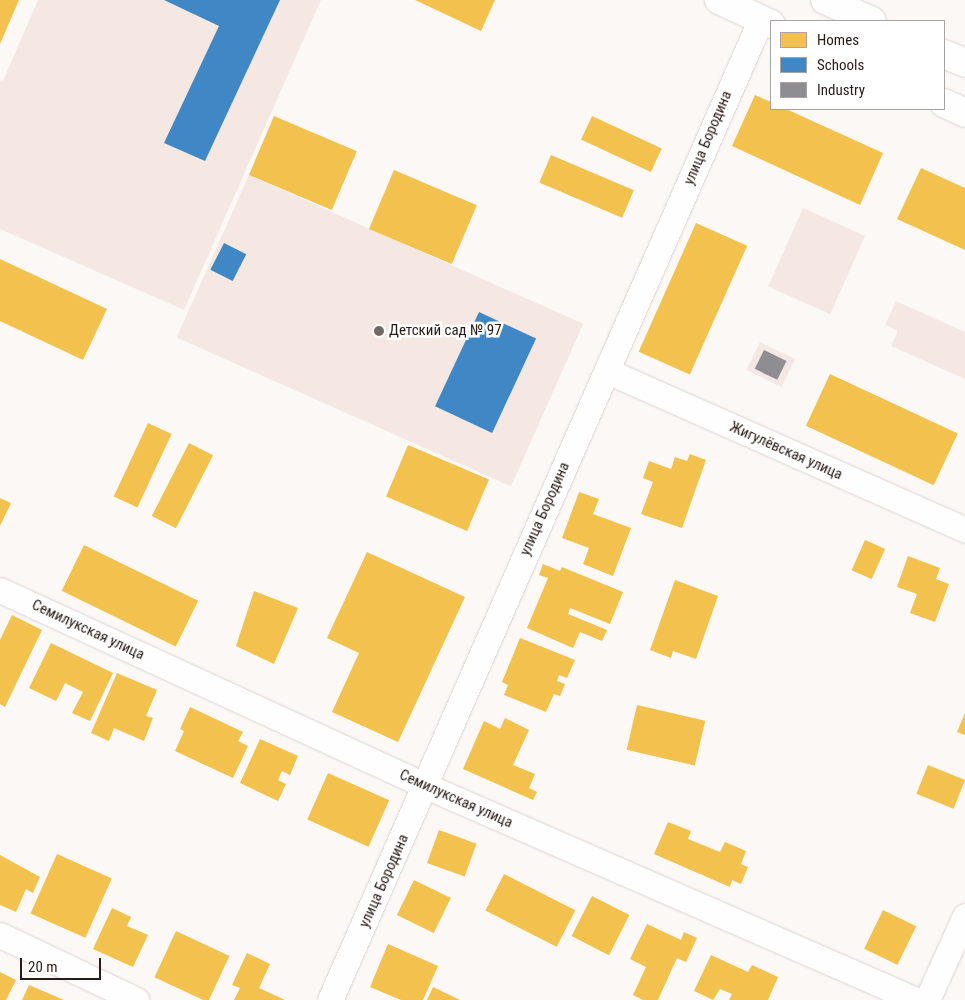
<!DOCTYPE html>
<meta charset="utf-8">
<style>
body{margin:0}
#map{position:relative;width:965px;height:1000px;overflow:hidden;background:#fcf8f6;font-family:"Roboto Condensed",sans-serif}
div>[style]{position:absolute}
.built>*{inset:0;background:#f5e8e3;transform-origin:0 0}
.homes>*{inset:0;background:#f2c14e;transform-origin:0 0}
.schools>*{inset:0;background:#3f88c5;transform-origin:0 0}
.industry>*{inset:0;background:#8d8d92;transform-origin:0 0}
.roads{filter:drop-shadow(0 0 1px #dcd3cf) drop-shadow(0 0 1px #dcd3cf)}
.minor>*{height:25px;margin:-12.5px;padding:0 12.5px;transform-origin:12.5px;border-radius:12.5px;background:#fffefe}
.secondary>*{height:28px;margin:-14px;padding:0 14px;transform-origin:14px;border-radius:14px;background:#fffefe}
.dots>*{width:14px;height:14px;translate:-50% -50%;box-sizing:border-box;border:2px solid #fff;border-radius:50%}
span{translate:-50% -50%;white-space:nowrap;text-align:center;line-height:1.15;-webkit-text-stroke:5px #fff;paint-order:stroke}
.street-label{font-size:15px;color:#291b15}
.poi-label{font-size:15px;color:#291b15}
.left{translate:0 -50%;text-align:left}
.legend{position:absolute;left:770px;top:20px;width:175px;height:90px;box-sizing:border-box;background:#fff;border:1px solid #a9a4a1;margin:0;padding:6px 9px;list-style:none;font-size:15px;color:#291b15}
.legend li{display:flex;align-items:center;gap:10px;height:25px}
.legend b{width:25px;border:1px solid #a9a4a1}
.scale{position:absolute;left:20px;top:958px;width:81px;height:22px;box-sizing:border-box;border:2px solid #291b15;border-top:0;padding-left:6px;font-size:15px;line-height:18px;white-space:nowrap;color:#291b15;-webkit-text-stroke:4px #fff;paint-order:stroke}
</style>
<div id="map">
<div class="built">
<div style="clip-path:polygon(38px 0,321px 0,184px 310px,0 229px,0 80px,3px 81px)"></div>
<div style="left:249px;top:175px;width:366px;height:178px;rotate:24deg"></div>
<div style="left:803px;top:208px;width:68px;height:86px;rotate:24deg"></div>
<div style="clip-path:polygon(896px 301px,965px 332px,965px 379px,891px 346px,898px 331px,885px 325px)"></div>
<div style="left:760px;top:342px;width:39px;height:31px;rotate:26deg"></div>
</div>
<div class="homes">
<div style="clip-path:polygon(0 0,19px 0,0 44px)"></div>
<div style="clip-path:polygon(415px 0,495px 0,481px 31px)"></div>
<div style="clip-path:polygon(755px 95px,771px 102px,771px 109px,786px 109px,883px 153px,860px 205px,732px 146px)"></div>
<div style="left:274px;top:116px;width:90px;height:64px;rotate:23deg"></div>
<div style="left:592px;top:116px;width:77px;height:26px;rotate:25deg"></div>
<div style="left:551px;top:155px;width:90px;height:30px;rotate:23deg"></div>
<div style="clip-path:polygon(921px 168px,965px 188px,965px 250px,897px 219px)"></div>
<div style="left:394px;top:170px;width:90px;height:64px;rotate:23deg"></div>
<div style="left:696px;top:223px;width:56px;height:141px;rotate:24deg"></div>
<div style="clip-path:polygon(0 259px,107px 309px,83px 360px,0 321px)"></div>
<div style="left:830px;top:374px;width:141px;height:57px;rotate:25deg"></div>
<div style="left:148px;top:423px;width:26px;height:81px;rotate:25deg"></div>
<div style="left:189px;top:443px;width:27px;height:82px;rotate:27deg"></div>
<div style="left:408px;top:445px;width:88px;height:56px;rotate:23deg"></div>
<div style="clip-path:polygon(690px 454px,706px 460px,682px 528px,641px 514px,653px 482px,643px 478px,649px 461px,671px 469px,675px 457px,687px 461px)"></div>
<div style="clip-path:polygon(579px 492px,599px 499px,593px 514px,631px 528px,613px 576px,583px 564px,589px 548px,562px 538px)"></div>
<div style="clip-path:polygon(0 498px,11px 503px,0 526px)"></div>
<div style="left:865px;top:540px;width:22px;height:33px;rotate:24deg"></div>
<div style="left:84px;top:545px;width:127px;height:51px;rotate:26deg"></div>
<div style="clip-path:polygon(367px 552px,465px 597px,398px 742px,332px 712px,359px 653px,327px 638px)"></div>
<div style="clip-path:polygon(908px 556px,940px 568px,936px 579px,949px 584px,935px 622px,910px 613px,917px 594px,897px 587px)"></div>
<div style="clip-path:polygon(543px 564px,560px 571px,562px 567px,623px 592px,610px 624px,570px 608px,568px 614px,607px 630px,602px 641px,580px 632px,573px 648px,527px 628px,548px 578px,539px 575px)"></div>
<div style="clip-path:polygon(675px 580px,718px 596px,696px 659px,673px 651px,671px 658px,650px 650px)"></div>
<div style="clip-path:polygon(254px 591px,298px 608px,274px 664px,236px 646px)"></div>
<div style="clip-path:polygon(12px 615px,42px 630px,5px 707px,0 704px,0 640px)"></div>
<div style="clip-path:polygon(520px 638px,575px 660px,567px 678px,559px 675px,557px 681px,565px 684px,560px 696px,554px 694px,546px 712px,504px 695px,508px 685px,502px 682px)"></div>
<div style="clip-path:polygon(51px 643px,113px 673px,90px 721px,72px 713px,83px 692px,65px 683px,56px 701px,29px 688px)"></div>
<div style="clip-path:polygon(117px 673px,157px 690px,146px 716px,153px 718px,144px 741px,114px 728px,109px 741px,91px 733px)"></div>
<div style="left:637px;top:705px;width:70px;height:46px;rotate:13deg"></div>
<div style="clip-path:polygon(190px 707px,243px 732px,238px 741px,248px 746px,233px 778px,175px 751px,184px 731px,180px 729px)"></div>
<div style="clip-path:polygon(965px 713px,965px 735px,957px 732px)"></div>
<div style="clip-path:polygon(505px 718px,529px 730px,513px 765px,535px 774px,529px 788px,537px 792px,533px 800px,463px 769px,484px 721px,500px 729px)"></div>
<div style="clip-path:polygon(260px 739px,298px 756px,290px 775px,282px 771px,278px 780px,286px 784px,278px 801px,240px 783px)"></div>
<div style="left:928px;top:765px;width:40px;height:31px;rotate:22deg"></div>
<div style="left:328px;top:773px;width:67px;height:51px;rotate:24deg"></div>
<div style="clip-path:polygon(668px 822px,691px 831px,688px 839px,720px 852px,725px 842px,746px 851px,741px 864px,748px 867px,741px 884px,732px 880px,730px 887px,654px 854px)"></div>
<div style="left:439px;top:830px;width:40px;height:35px;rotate:20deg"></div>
<div style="left:57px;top:854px;width:60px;height:65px;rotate:24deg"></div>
<div style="clip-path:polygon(0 855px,40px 877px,33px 893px,26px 889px,16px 912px,0 905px)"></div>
<div style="left:504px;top:874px;width:80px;height:41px;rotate:27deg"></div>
<div style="left:414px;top:880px;width:41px;height:39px;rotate:26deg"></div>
<div style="left:592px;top:896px;width:42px;height:45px;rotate:27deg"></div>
<div style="clip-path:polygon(112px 908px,131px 917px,127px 926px,148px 935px,133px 967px,93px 949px)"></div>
<div style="left:883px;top:910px;width:37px;height:43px;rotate:26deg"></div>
<div style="clip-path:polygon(647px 924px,681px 940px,684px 932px,697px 938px,686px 962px,677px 958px,658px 1000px,643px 1000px,633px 995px,646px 967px,630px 959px)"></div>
<div style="left:176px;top:931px;width:59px;height:51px;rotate:25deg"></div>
<div style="clip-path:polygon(388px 944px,438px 966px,423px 1000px,401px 1000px,370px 987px)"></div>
<div style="clip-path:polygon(247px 953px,270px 964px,259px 988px,285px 1000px,234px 1000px,240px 988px,232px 985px)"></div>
<div style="clip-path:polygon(711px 955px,748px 972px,752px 965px,778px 977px,768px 1000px,729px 1000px,732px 994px,720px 989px,713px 1000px,694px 991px)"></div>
<div style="clip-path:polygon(0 972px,16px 980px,6px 1000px,0 1000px)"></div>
<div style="clip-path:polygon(29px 985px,64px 1000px,22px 1000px)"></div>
<div style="clip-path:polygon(433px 987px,460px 1000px,427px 1000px)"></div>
</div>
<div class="schools">
<div style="clip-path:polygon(164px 0,280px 0,205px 161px,164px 143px,219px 26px)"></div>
<div style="left:224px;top:243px;width:25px;height:30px;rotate:27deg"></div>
<div style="left:479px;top:312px;width:63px;height:104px;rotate:25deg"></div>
</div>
<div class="industry">
<div style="left:764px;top:350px;width:25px;height:21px;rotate:26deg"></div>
</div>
<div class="roads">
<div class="minor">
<div style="left:607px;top:371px;width:392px;rotate:23.9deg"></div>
<div style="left:0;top:590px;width:469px;rotate:24.7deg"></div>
<div style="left:426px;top:786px;width:535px;rotate:23.59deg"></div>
<div style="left:0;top:935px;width:151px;rotate:25.5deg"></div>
<div style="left:330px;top:1000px;width:1072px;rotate:-66.28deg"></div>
<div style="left:927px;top:1000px;width:92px;rotate:-65.7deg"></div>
</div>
<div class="secondary">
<div style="left:719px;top:0;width:57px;rotate:24.8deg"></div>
<div style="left:825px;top:0;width:51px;rotate:24.1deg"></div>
<div style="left:944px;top:54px;width:23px;rotate:23deg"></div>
<div style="left:944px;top:103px;width:23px;rotate:25deg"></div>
</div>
</div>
<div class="dots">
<div style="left:379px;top:331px;background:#736864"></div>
</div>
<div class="street-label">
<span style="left:708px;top:138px;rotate:-67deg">улица Бородина</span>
<span style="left:786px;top:451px;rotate:24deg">Жигулёвская улица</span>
<span style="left:545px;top:509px;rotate:-66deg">улица Бородина</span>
<span style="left:88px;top:630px;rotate:25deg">Семилукская улица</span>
<span style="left:456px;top:799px;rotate:24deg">Семилукская улица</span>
<span style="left:384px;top:881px;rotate:-66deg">улица Бородина</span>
</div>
<div class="poi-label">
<span class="left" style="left:389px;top:331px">Детский сад № 97</span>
</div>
<ul class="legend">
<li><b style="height:14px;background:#f2c14e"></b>Homes</li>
<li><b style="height:14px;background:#3f88c5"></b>Schools</li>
<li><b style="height:14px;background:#8d8d92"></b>Industry</li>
</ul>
<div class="scale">20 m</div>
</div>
